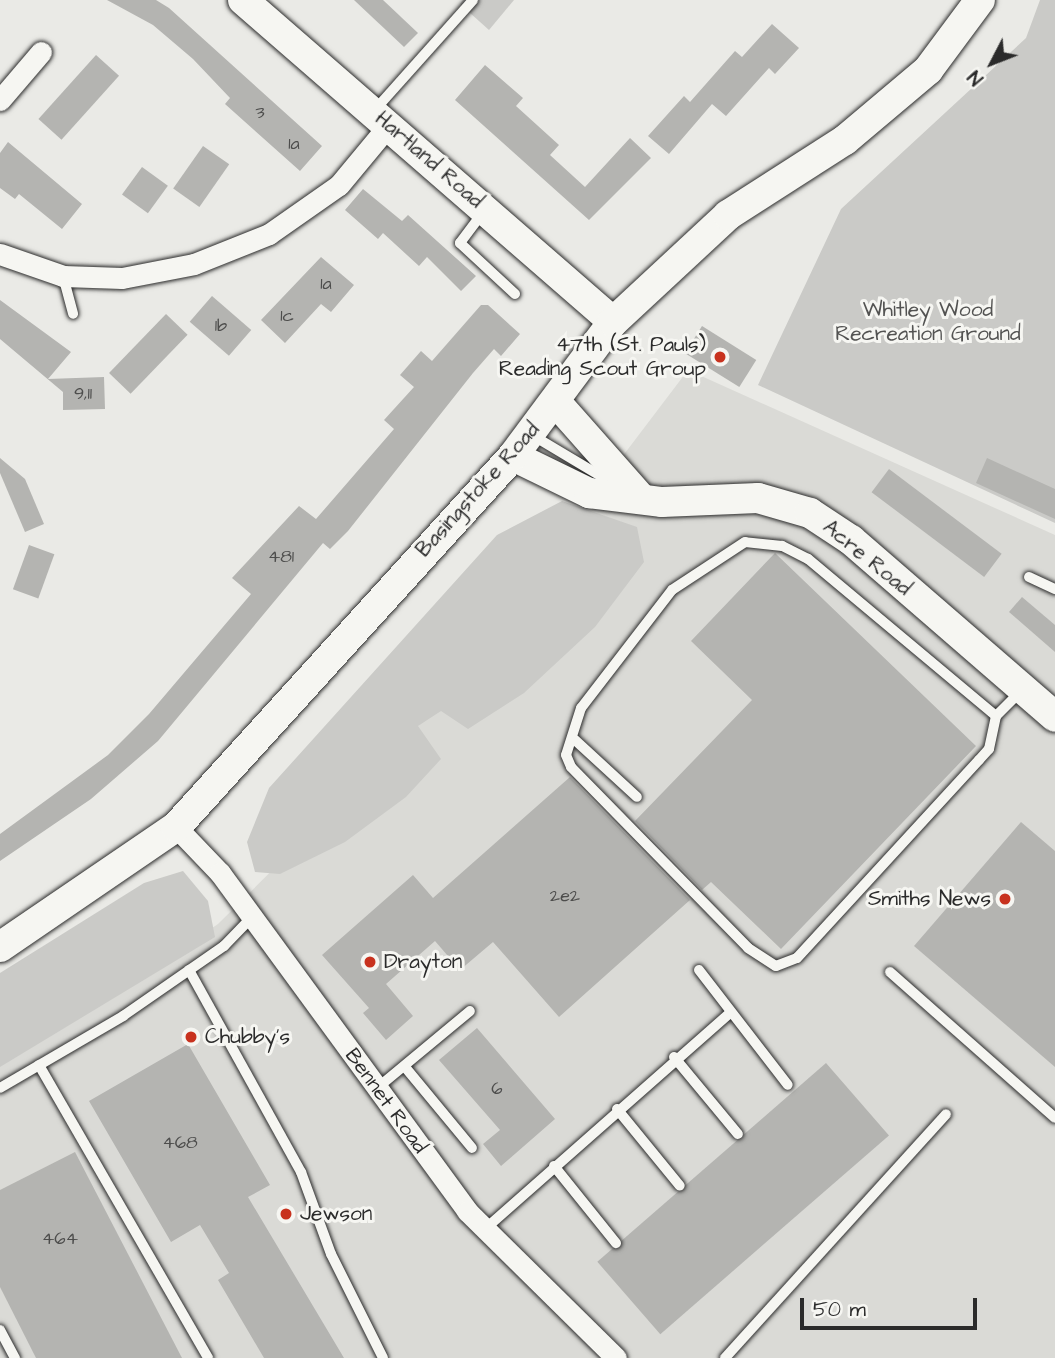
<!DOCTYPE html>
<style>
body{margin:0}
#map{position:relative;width:1055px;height:1358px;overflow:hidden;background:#eaeae6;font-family:"Architects Daughter",sans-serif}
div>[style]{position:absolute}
.built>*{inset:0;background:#dadad6}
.green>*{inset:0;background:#cacac7}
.building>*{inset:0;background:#b4b4b1;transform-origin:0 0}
.roads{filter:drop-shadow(0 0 2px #2b2b2b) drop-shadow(0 0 2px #2b2b2b)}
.lane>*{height:10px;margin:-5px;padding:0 5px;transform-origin:5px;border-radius:5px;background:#f6f6f2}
.street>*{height:21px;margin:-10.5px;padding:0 10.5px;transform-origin:10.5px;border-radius:10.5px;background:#f6f6f2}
.secondary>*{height:30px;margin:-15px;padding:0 15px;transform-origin:15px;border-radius:15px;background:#f6f6f2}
.dots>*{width:19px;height:19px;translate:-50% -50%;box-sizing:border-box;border:4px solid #f6f6f2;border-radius:50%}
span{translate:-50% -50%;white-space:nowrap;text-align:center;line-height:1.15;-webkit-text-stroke:6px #f6f6f2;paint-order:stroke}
.number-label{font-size:18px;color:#4d4d4c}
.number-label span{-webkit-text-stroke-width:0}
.street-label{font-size:21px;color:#2b2b2b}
.park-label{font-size:21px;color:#535352}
.poi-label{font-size:21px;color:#2b2b2b}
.right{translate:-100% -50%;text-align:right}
.left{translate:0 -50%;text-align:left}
.north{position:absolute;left:957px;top:28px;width:70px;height:70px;-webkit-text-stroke:5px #f6f6f2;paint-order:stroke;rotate:228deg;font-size:19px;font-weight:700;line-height:28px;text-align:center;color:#2b2b2b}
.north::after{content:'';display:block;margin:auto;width:24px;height:32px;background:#2b2b2b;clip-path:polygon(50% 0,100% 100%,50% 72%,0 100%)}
.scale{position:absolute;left:800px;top:1298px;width:177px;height:32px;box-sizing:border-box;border:4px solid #2b2b2b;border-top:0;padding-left:9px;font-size:21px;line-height:24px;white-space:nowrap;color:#2b2b2b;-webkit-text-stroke:5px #f6f6f2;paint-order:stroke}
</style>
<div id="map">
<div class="built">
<i style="clip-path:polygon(688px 370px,1055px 535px,1055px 1358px,0 1358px,0 1059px,70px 1024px,218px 924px,418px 726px)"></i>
</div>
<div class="green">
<i style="clip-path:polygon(463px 0,514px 0,489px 30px,460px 4px)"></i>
<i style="clip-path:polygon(1040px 0,1055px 0,1055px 523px,758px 385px,841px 209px,1026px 38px)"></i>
<i style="clip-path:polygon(562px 501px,637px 527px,644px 562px,595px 627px,524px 693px,468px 729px,441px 711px,418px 726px,441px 759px,406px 797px,345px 842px,280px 874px,255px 872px,247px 842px,269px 788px,497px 535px)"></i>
<i style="clip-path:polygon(183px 871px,208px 901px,215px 937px,0 1067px,0 973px,144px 883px)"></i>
</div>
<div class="building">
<i style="clip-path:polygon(107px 0,156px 0,169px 8px,322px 146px,300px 171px,225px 104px,230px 98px,193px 59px,153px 25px)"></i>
<i style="clip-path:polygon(354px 0,383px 0,418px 33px,404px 47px)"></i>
<i style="clip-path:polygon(772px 24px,799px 48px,775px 74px,769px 68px,726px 116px,712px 104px,669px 154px,648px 136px,684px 96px,690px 102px,735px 51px,742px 57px)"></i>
<i style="left:96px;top:55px;width:31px;height:86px;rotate:42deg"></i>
<i style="clip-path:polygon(485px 65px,523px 98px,516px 106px,559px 145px,550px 155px,585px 187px,630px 138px,651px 158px,589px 220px,455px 100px)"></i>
<i style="clip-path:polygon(8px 142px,82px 204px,62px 229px,19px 194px,15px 199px,0 188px,0 153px)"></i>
<i style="left:203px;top:146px;width:32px;height:52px;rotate:35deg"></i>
<i style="left:142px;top:167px;width:32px;height:34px;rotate:36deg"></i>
<i style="clip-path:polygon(363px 189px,402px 221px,408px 215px,476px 276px,461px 291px,427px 257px,419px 266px,383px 233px,378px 239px,345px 210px)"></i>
<i style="clip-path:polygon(321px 257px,354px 285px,331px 312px,321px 304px,285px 343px,261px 320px)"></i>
<i style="left:212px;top:296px;width:52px;height:34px;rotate:41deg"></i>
<i style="clip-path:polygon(0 300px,71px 352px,48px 379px,104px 377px,105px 409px,63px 410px,63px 392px,0 339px)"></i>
<i style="clip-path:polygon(481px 305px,488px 305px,520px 334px,501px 356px,494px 349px,473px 373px,348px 531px,330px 549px,323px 543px,158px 741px,91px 799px,0 861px,0 834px,108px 755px,149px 714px,251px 594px,232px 578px,299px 506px,316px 519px,394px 429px,384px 420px,414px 387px,400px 375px,421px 351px,432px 361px)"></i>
<i style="left:166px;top:314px;width:30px;height:82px;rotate:44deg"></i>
<i style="left:702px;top:326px;width:64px;height:32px;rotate:32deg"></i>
<i style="clip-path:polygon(0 458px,25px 479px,44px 524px,25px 532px,0 473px)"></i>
<i style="clip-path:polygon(987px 458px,1055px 489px,1055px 519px,976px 483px)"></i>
<i style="left:889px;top:469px;width:141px;height:29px;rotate:37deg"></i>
<i style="left:29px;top:545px;width:27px;height:47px;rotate:20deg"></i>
<i style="clip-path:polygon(775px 553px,976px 746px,781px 949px,711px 882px,702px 890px,635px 821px,752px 700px,691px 641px)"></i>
<i style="clip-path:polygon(1022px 597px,1055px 625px,1055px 652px,1009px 612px)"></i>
<i style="clip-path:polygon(570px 777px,690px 900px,559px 1017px,493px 942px,460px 970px,435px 941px,386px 984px,413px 1016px,386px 1040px,363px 1013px,369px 1008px,322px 955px,413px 875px,433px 898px)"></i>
<i style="clip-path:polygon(1021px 822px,1055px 851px,1055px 1067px,914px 946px)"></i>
<i style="clip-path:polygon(477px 1028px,555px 1119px,501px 1166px,483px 1144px,500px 1130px,439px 1060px)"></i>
<i style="clip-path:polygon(188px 1044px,270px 1185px,248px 1197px,344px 1358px,264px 1358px,218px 1280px,229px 1273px,200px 1225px,171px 1242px,89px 1101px)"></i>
<i style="left:826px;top:1063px;width:96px;height:303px;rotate:49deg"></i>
<i style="clip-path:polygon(75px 1152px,182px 1358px,36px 1358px,0 1287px,0 1190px)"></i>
</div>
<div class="roads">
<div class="lane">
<i style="left:373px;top:112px;width:150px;rotate:-48.2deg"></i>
<i style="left:484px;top:211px;width:40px;rotate:127deg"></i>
<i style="left:460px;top:243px;width:75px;rotate:42.8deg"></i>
<i style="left:63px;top:276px;width:39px;rotate:75deg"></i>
<i style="left:532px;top:435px;width:96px;rotate:30.9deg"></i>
<i style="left:1029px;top:577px;width:29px;rotate:25deg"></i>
<i style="left:996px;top:716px;width:245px;rotate:-140.1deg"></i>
<i style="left:808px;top:559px;width:29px;rotate:-153deg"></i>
<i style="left:782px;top:546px;width:37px;rotate:-174deg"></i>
<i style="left:745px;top:542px;width:87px;rotate:146.7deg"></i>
<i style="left:672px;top:590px;width:149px;rotate:127.6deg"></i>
<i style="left:581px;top:708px;width:49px;rotate:107.7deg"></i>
<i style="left:566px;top:755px;width:13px;rotate:67deg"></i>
<i style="left:571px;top:767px;width:253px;rotate:45.6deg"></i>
<i style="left:748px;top:948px;width:33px;rotate:33deg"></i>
<i style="left:776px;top:966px;width:22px;rotate:-21deg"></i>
<i style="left:797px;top:958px;width:269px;rotate:-47.4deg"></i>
<i style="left:979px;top:760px;width:15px;rotate:-48deg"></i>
<i style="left:989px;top:749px;width:34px;rotate:-78deg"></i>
<i style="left:996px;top:716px;width:35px;rotate:-45deg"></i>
<i style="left:575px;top:740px;width:84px;rotate:42.6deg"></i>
<i style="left:189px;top:970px;width:231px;rotate:61deg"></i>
<i style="left:301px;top:1172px;width:87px;rotate:69.9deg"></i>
<i style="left:331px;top:1254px;width:116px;rotate:63.4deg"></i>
<i style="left:699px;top:970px;width:145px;rotate:52.3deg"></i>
<i style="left:890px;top:972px;width:220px;rotate:41.5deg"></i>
<i style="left:674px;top:1057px;width:100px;rotate:50.3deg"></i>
<i style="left:39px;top:1065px;width:338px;rotate:60deg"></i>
<i style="left:405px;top:1067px;width:105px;rotate:50.4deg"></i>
<i style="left:0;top:1088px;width:143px;rotate:-30.3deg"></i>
<i style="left:123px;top:1016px;width:123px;rotate:-34.7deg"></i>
<i style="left:224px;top:946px;width:40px;rotate:-46deg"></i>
<i style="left:376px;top:1089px;width:122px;rotate:-39.7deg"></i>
<i style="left:617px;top:1109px;width:99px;rotate:50.7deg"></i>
<i style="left:554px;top:1166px;width:99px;rotate:51.2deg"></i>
<i style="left:485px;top:1229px;width:325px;rotate:-41.4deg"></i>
<i style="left:0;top:1330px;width:32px;rotate:62deg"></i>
<i style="left:725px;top:1358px;width:329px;rotate:-47.8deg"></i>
</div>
<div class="street">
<i style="left:0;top:100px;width:63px;rotate:-49.5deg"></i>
<i style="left:0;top:254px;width:67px;rotate:19.2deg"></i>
<i style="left:63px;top:276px;width:59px;rotate:1.9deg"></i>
<i style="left:122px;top:278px;width:73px;rotate:-11deg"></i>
<i style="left:194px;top:264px;width:81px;rotate:-21.8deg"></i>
<i style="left:269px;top:234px;width:85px;rotate:-35deg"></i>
<i style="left:339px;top:185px;width:77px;rotate:-50.3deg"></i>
<i style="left:176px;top:827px;width:64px;rotate:46.3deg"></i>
<i style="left:220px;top:873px;width:419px;rotate:53.8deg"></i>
<i style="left:467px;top:1211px;width:209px;rotate:44.6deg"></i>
</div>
<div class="secondary">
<i style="left:243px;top:0;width:490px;rotate:41deg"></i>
<i style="left:555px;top:401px;width:127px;rotate:48.5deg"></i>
<i style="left:513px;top:456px;width:85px;rotate:26deg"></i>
<i style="left:589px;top:493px;width:74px;rotate:7deg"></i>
<i style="left:662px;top:502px;width:96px;rotate:-2.4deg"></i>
<i style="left:758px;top:498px;width:54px;rotate:16.1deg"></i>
<i style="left:810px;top:513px;width:49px;rotate:33.4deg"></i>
<i style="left:851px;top:540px;width:270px;rotate:40.9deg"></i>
<i style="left:0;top:947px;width:213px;rotate:-34.3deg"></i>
<i style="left:176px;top:827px;width:501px;rotate:-47.75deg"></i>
<i style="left:513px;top:456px;width:167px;rotate:-53.3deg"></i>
<i style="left:613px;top:322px;width:157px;rotate:-42.9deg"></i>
<i style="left:728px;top:215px;width:139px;rotate:-32.7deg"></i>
<i style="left:845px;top:140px;width:109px;rotate:-40.1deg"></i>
<i style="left:928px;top:70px;width:87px;rotate:-53.4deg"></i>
</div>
</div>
<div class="dots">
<i style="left:720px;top:357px;background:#c8321e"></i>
<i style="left:1005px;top:899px;background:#c8321e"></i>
<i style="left:370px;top:962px;background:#c8321e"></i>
<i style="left:191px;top:1037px;background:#c8321e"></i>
<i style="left:286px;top:1214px;background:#c8321e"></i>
</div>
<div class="number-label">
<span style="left:260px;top:113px">3</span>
<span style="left:294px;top:144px">1a</span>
<span style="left:326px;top:284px">1a</span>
<span style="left:287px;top:316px">1c</span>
<span style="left:221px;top:326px">1b</span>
<span style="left:83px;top:394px">9,11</span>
<span style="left:281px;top:557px">481</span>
<span style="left:565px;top:896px">2e2</span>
<span style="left:497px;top:1089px">6</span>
<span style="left:180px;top:1143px">468</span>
<span style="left:60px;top:1239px">464</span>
</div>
<div class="street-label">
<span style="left:429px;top:160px;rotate:41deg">Hartland Road</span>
<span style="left:478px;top:490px;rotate:-48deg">Basingstoke Road</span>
<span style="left:867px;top:558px;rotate:39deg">Acre Road</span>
<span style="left:386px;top:1101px;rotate:54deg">Bennet Road</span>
</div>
<div class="park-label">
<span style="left:928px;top:322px">Whitley Wood<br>Recreation Ground</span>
</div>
<div class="poi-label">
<span class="right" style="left:706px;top:357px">47th (St. Pauls)<br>Reading Scout Group</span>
<span class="right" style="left:991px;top:899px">Smiths News</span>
<span class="left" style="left:384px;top:962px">Drayton</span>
<span class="left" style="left:205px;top:1037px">Chubby's</span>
<span class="left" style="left:300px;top:1214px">Jewson</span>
</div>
<div class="north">N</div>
<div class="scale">50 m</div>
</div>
